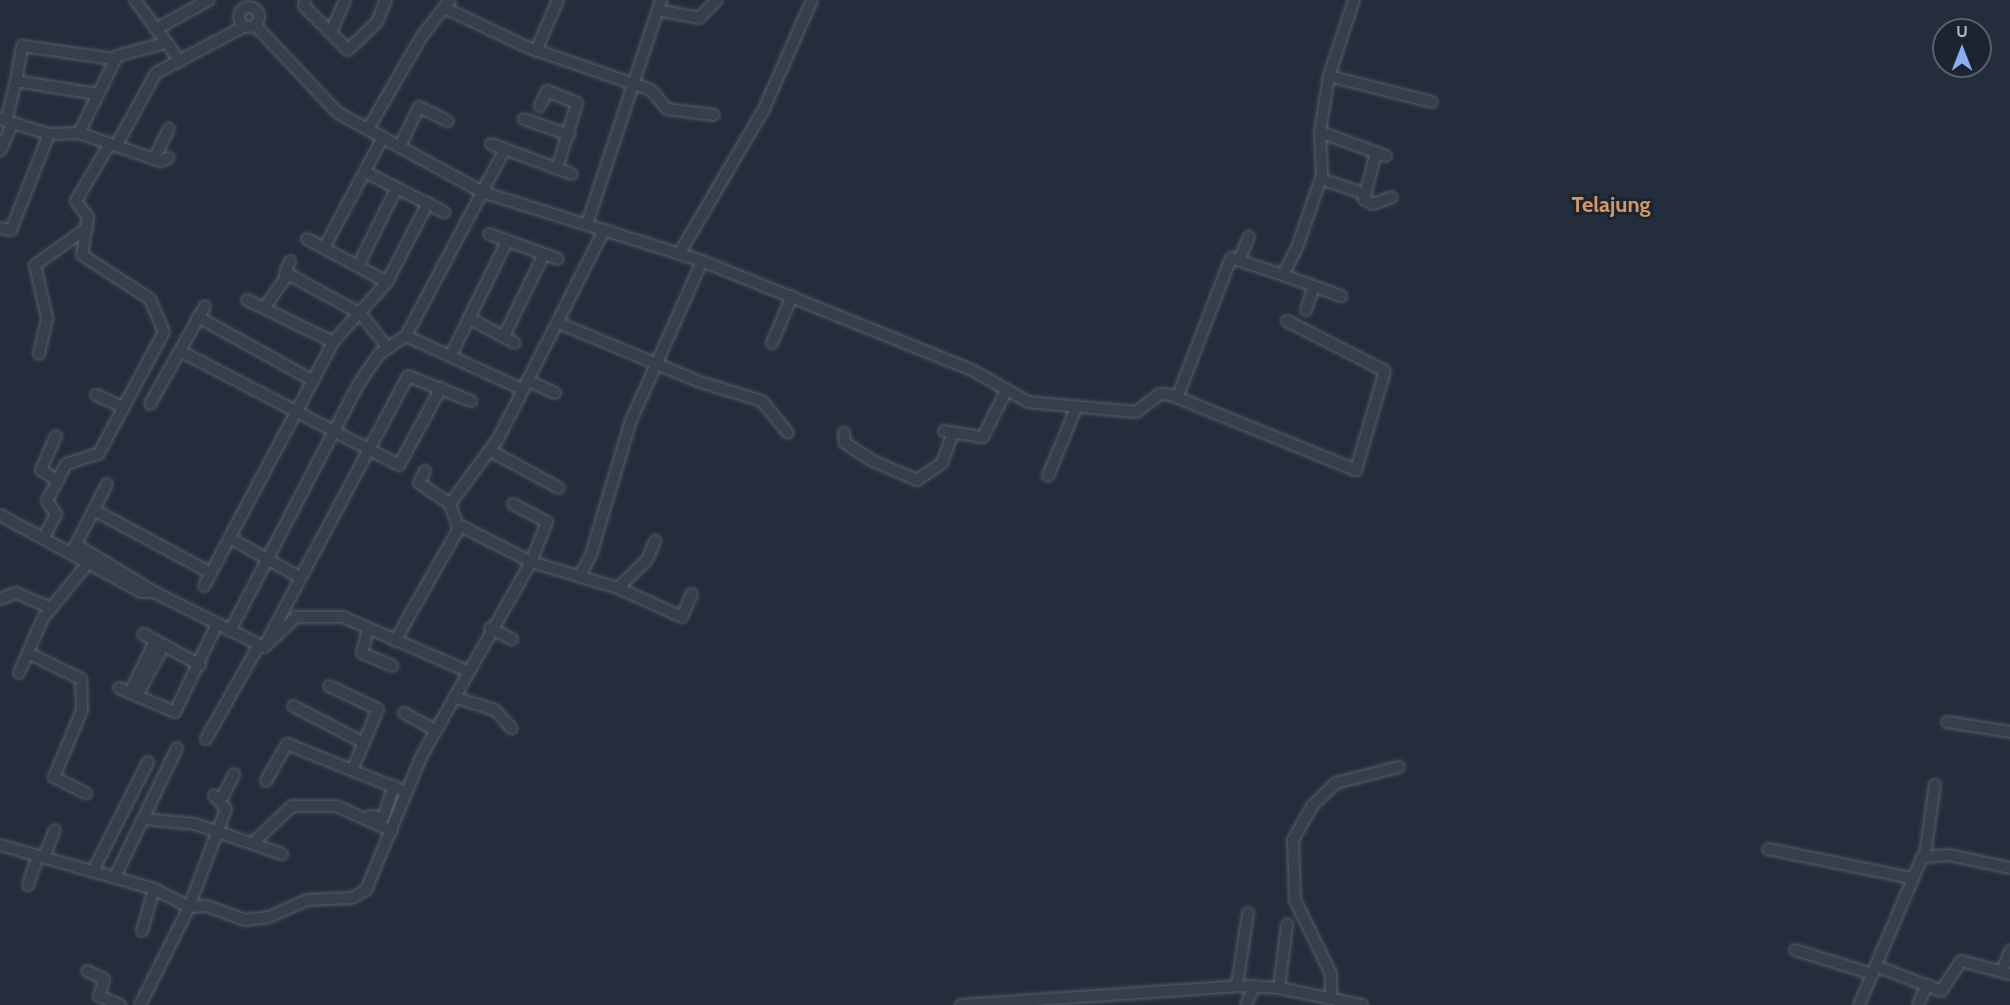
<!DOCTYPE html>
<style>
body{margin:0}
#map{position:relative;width:2010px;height:1005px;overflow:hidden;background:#242d3b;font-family:Cabin,sans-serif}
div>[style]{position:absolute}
.roads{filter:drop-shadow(0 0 2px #565d6a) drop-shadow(0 0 2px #565d6a)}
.minor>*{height:10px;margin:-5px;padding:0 5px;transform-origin:5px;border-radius:5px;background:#383f4c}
.minor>.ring{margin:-5px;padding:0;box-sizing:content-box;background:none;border:10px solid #383f4c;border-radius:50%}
span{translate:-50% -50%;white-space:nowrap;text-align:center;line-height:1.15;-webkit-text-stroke:6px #1d2431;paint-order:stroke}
.quarter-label{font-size:22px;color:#d19964;font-weight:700}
.north{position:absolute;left:1932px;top:18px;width:60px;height:60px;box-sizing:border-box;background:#1d2431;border:2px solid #59606d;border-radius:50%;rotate:0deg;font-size:16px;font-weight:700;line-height:24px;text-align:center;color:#b3bac7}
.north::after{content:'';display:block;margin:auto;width:21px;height:27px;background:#8baff4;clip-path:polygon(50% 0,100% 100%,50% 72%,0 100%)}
</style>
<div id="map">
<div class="roads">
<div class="minor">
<i style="left:135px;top:0;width:76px;rotate:53.6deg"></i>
<i style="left:305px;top:0;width:6px;rotate:99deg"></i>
<i style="left:304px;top:6px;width:62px;rotate:45deg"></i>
<i style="left:348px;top:50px;width:40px;rotate:-44deg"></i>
<i style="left:377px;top:22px;width:24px;rotate:-68deg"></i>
<i class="ring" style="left:239px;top:7px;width:10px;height:10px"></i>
<i style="left:447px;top:9px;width:89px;rotate:25.4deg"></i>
<i style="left:527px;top:47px;width:131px;rotate:19.1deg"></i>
<i style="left:651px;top:90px;width:25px;rotate:50deg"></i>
<i style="left:667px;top:109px;width:47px;rotate:7.3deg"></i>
<i style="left:658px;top:10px;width:42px;rotate:11deg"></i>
<i style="left:699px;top:18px;width:25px;rotate:-45deg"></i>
<i style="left:255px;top:25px;width:121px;rotate:46.7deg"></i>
<i style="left:338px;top:113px;width:164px;rotate:28.7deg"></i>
<i style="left:482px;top:192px;width:231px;rotate:17.4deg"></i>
<i style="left:702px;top:261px;width:291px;rotate:22deg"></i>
<i style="left:972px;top:370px;width:64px;rotate:29.7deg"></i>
<i style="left:1028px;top:402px;width:108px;rotate:5.3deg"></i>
<i style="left:1136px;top:412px;width:30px;rotate:-37deg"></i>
<i style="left:1160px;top:394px;width:11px;rotate:5deg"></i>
<i style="left:1171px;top:395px;width:200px;rotate:22.1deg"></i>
<i style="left:1356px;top:470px;width:103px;rotate:-73.7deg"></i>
<i style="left:1385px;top:371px;width:110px;rotate:-153deg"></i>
<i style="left:156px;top:29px;width:60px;rotate:-28.7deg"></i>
<i style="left:331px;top:32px;width:35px;rotate:-66deg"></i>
<i style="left:536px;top:51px;width:56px;rotate:-66.7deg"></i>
<i style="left:1329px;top:76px;width:106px;rotate:14.2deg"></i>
<i style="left:16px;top:81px;width:36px;rotate:-80deg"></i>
<i style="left:22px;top:46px;width:93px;rotate:8deg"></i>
<i style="left:540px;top:106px;width:17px;rotate:-65deg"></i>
<i style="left:547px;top:91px;width:32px;rotate:22deg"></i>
<i style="left:577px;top:103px;width:69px;rotate:106.9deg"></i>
<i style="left:0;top:119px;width:51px;rotate:17deg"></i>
<i style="left:49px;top:134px;width:30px;rotate:-2deg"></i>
<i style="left:79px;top:133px;width:86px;rotate:19.1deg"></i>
<i style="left:160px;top:161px;width:9px;rotate:-21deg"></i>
<i style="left:524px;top:119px;width:48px;rotate:19.6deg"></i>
<i style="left:6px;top:121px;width:41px;rotate:-76deg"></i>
<i style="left:16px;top:81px;width:82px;rotate:9.1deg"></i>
<i style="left:368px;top:129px;width:108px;rotate:-59.9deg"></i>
<i style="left:422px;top:36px;width:46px;rotate:-52.1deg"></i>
<i style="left:1320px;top:132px;width:70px;rotate:20deg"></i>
<i style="left:79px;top:133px;width:86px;rotate:-63.7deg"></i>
<i style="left:117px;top:56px;width:50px;rotate:-15.2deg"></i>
<i style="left:491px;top:144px;width:86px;rotate:20.3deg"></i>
<i style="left:116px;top:146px;width:83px;rotate:-61.3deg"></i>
<i style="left:156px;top:73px;width:101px;rotate:-27.8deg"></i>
<i style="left:400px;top:146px;width:43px;rotate:-64deg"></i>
<i style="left:419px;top:107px;width:32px;rotate:26deg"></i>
<i style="left:0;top:151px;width:30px;rotate:-66deg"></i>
<i style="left:1376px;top:153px;width:48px;rotate:104.6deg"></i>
<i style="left:1364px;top:199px;width:10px;rotate:29deg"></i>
<i style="left:1373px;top:204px;width:20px;rotate:-20deg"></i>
<i style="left:154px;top:159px;width:34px;rotate:-64deg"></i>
<i style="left:365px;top:172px;width:89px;rotate:26.9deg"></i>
<i style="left:1321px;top:179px;width:44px;rotate:18.4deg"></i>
<i style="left:588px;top:221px;width:233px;rotate:-71.7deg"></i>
<i style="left:0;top:228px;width:11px;rotate:10deg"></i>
<i style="left:11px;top:230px;width:103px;rotate:-68.4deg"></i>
<i style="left:489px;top:234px;width:73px;rotate:19.9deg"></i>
<i style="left:324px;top:248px;width:126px;rotate:-62deg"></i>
<i style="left:679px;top:254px;width:168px;rotate:-59.6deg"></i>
<i style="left:764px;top:109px;width:119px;rotate:-66.2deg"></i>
<i style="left:1240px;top:258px;width:23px;rotate:-67deg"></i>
<i style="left:358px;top:266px;width:86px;rotate:-63.7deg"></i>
<i style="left:285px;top:273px;width:13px;rotate:-67deg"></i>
<i style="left:1283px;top:275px;width:62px;rotate:19.9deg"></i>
<i style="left:387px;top:282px;width:89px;rotate:-62.6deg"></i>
<i style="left:247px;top:300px;width:96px;rotate:26deg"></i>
<i style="left:265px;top:307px;width:40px;rotate:-55.1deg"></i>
<i style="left:288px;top:274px;width:83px;rotate:28.7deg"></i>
<i style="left:361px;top:314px;width:42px;rotate:51.8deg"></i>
<i style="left:1306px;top:310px;width:25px;rotate:-72deg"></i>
<i style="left:198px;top:317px;width:132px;rotate:28.9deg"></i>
<i style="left:469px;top:318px;width:52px;rotate:28.5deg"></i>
<i style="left:561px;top:324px;width:147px;rotate:22.7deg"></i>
<i style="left:697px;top:381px;width:68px;rotate:17.1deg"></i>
<i style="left:762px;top:401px;width:41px;rotate:50.9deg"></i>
<i style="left:505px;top:334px;width:89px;rotate:-64deg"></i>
<i style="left:406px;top:336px;width:128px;rotate:24.6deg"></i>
<i style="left:772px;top:343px;width:51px;rotate:-66.9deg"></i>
<i style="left:180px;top:351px;width:247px;rotate:27.5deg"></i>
<i style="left:399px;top:465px;width:88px;rotate:-61.4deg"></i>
<i style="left:39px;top:354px;width:37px;rotate:-77deg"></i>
<i style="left:47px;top:318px;width:54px;rotate:-102.8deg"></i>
<i style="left:35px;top:265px;width:64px;rotate:-35.4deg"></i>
<i style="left:451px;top:355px;width:127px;rotate:-63.8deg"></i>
<i style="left:527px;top:380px;width:31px;rotate:25deg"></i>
<i style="left:96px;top:395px;width:30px;rotate:24deg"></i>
<i style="left:1177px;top:398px;width:150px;rotate:-68.9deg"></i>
<i style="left:1231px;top:258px;width:55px;rotate:18.1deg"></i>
<i style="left:1283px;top:275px;width:30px;rotate:-63deg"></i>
<i style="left:1297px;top:248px;width:77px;rotate:-71.1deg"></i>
<i style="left:1322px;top:175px;width:43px;rotate:-92.7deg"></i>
<i style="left:1320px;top:132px;width:57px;rotate:-80.9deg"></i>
<i style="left:1329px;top:76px;width:80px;rotate:-71.8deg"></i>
<i style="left:150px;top:404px;width:112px;rotate:-60.7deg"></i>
<i style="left:944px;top:431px;width:39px;rotate:9deg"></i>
<i style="left:983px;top:437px;width:49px;rotate:-63.4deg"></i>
<i style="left:844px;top:433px;width:10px;rotate:84deg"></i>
<i style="left:845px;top:443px;width:33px;rotate:33deg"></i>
<i style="left:873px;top:461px;width:48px;rotate:23.4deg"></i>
<i style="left:917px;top:480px;width:30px;rotate:-34deg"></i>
<i style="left:942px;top:463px;width:32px;rotate:-70deg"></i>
<i style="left:56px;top:436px;width:37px;rotate:114deg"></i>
<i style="left:41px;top:470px;width:20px;rotate:33deg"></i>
<i style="left:491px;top:451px;width:77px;rotate:28.6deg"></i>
<i style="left:425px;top:471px;width:13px;rotate:117deg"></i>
<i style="left:419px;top:483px;width:37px;rotate:34deg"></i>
<i style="left:1048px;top:476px;width:74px;rotate:-67.6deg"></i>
<i style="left:513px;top:504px;width:38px;rotate:28deg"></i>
<i style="left:547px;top:522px;width:43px;rotate:111.8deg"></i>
<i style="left:531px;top:562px;width:91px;rotate:16.6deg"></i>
<i style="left:618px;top:588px;width:70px;rotate:24.4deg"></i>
<i style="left:682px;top:617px;width:25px;rotate:-67deg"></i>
<i style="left:94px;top:510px;width:133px;rotate:28.3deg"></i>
<i style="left:0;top:515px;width:161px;rotate:28.6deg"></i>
<i style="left:141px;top:592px;width:13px"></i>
<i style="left:45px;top:535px;width:24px;rotate:-62deg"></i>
<i style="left:56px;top:514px;width:16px;rotate:-125deg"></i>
<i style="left:47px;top:501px;width:42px;rotate:-62.8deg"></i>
<i style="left:66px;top:464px;width:35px;rotate:-18deg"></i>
<i style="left:99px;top:453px;width:137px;rotate:-61.8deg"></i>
<i style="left:164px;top:332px;width:36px;rotate:-113deg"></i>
<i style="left:150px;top:299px;width:81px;rotate:-147.1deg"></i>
<i style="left:82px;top:255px;width:38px;rotate:-81deg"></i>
<i style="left:88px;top:217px;width:20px;rotate:-127deg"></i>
<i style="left:76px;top:201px;width:65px;rotate:-59.5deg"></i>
<i style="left:230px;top:538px;width:79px;rotate:29.5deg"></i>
<i style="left:77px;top:545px;width:90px;rotate:31.4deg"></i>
<i style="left:154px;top:592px;width:123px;rotate:26.6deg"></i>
<i style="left:73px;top:550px;width:74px;rotate:-62.7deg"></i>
<i style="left:580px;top:575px;width:23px;rotate:-61deg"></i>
<i style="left:591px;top:555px;width:138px;rotate:-73.5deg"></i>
<i style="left:630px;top:423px;width:177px;rotate:-66deg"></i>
<i style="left:204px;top:586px;width:276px;rotate:-62.1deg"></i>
<i style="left:333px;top:342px;width:81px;rotate:-48deg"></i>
<i style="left:387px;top:282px;width:91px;rotate:-151.7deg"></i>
<i style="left:618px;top:588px;width:40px;rotate:-44deg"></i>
<i style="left:647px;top:560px;width:21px;rotate:-67deg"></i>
<i style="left:0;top:599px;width:17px;rotate:-21deg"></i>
<i style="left:16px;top:593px;width:39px;rotate:23deg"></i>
<i style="left:490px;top:628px;width:25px;rotate:27deg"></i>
<i style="left:368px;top:629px;width:25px;rotate:104deg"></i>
<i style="left:362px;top:653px;width:33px;rotate:23deg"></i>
<i style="left:230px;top:631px;width:277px;rotate:-62.5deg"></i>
<i style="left:358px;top:385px;width:37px;rotate:-56deg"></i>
<i style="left:379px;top:354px;width:32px;rotate:-34deg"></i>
<i style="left:406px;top:336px;width:212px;rotate:-62.1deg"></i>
<i style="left:143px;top:634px;width:65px;rotate:28.5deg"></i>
<i style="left:395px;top:641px;width:132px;rotate:-60.5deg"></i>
<i style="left:264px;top:647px;width:307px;rotate:-62deg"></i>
<i style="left:408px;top:376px;width:68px;rotate:21.6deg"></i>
<i style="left:264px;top:647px;width:44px;rotate:-43.2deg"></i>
<i style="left:296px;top:617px;width:47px"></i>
<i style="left:343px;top:617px;width:135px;rotate:23.5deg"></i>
<i style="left:28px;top:653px;width:59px;rotate:26.1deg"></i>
<i style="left:81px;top:679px;width:31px;rotate:88deg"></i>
<i style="left:82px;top:710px;width:73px;rotate:112.7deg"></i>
<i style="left:54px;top:777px;width:36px;rotate:27deg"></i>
<i style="left:19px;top:673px;width:60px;rotate:-66.4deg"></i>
<i style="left:43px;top:618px;width:71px;rotate:-50.7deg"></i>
<i style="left:329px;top:686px;width:54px;rotate:25.1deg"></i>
<i style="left:378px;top:709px;width:64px;rotate:113deg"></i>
<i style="left:119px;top:688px;width:61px;rotate:23.2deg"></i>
<i style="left:175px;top:712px;width:98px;rotate:-64.5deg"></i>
<i style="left:130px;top:693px;width:58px;rotate:-64.3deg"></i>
<i style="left:137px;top:696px;width:58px;rotate:-62.1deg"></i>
<i style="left:454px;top:697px;width:43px;rotate:17.6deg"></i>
<i style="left:495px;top:710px;width:25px;rotate:48deg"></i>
<i style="left:293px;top:706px;width:80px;rotate:27.5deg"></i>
<i style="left:404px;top:713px;width:35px;rotate:29deg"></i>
<i style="left:1947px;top:722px;width:64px;rotate:9deg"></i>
<i style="left:206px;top:739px;width:108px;rotate:-60.6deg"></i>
<i style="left:266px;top:781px;width:43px;rotate:-60.4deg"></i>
<i style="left:287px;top:744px;width:128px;rotate:22deg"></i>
<i style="left:222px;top:798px;width:27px;rotate:-63deg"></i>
<i style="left:370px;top:816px;width:13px;rotate:9deg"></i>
<i style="left:383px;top:818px;width:34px;rotate:-71deg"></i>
<i style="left:144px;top:819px;width:51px;rotate:5.6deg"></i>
<i style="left:195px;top:824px;width:92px;rotate:19deg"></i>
<i style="left:253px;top:843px;width:54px;rotate:-43.5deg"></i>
<i style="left:292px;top:806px;width:44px"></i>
<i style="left:336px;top:806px;width:61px;rotate:24.1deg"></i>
<i style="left:0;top:845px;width:160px;rotate:15.9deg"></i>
<i style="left:154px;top:889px;width:39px;rotate:27deg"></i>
<i style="left:189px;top:907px;width:18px;rotate:-3deg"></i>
<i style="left:207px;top:906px;width:40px;rotate:20.2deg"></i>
<i style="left:245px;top:920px;width:24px;rotate:-7deg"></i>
<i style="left:269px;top:917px;width:42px;rotate:-24.1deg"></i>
<i style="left:307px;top:900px;width:45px;rotate:-2.5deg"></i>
<i style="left:352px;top:898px;width:16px;rotate:-30deg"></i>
<i style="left:366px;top:890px;width:144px;rotate:-67.5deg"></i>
<i style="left:421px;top:757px;width:224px;rotate:-60.6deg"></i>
<i style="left:531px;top:562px;width:83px;rotate:-152.8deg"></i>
<i style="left:457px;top:524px;width:21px;rotate:-109deg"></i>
<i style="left:450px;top:504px;width:81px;rotate:-53.6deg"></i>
<i style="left:498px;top:439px;width:230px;rotate:-63.1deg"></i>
<i style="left:1768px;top:849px;width:147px;rotate:11.4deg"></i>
<i style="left:1925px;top:854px;width:70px;rotate:-81.8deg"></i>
<i style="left:44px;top:857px;width:29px;rotate:-68deg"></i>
<i style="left:93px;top:871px;width:122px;rotate:-63.2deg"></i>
<i style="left:115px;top:877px;width:143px;rotate:-64.3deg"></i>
<i style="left:28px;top:885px;width:31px;rotate:-71deg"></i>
<i style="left:142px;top:931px;width:44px;rotate:-74.1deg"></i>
<i style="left:1795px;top:950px;width:81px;rotate:17.3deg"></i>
<i style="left:1876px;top:966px;width:70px;rotate:21deg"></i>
<i style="left:1941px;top:991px;width:36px;rotate:-56deg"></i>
<i style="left:1961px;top:961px;width:51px;rotate:14.9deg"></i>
<i style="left:87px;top:971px;width:19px;rotate:25deg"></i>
<i style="left:104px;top:979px;width:18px;rotate:106deg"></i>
<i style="left:99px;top:996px;width:23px;rotate:23deg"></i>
<i style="left:2002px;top:971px;width:22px;rotate:-68deg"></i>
<i style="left:1237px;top:986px;width:74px;rotate:-81.4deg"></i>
<i style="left:1279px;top:988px;width:64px;rotate:-82.8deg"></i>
<i style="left:1331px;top:999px;width:25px;rotate:-90deg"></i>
<i style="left:1331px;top:974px;width:82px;rotate:-115.9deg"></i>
<i style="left:1295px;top:900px;width:60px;rotate:-91.9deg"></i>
<i style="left:1293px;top:840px;width:40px;rotate:-60.3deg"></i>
<i style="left:1313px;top:805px;width:32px;rotate:-44deg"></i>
<i style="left:1336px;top:783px;width:65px;rotate:-14.3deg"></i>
<i style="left:140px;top:1005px;width:110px;rotate:-63.4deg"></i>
<i style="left:189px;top:907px;width:105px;rotate:-69.3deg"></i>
<i style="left:226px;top:809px;width:18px;rotate:-131deg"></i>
<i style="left:961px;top:1005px;width:277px;rotate:-3.9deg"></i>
<i style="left:1237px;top:986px;width:42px;rotate:2.7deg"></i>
<i style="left:1279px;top:988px;width:85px;rotate:11.6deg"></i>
<i style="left:1246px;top:1005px;width:21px;rotate:-67deg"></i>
<i style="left:1859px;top:1005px;width:161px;rotate:-66.9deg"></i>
<i style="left:1922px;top:857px;width:27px;rotate:-4deg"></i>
<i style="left:1949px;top:855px;width:62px;rotate:12deg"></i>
<i style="left:1918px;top:1005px;width:22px;rotate:-66deg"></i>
</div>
</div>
<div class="quarter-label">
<span style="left:1611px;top:205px">Telajung</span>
</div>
<div class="north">U</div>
</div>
